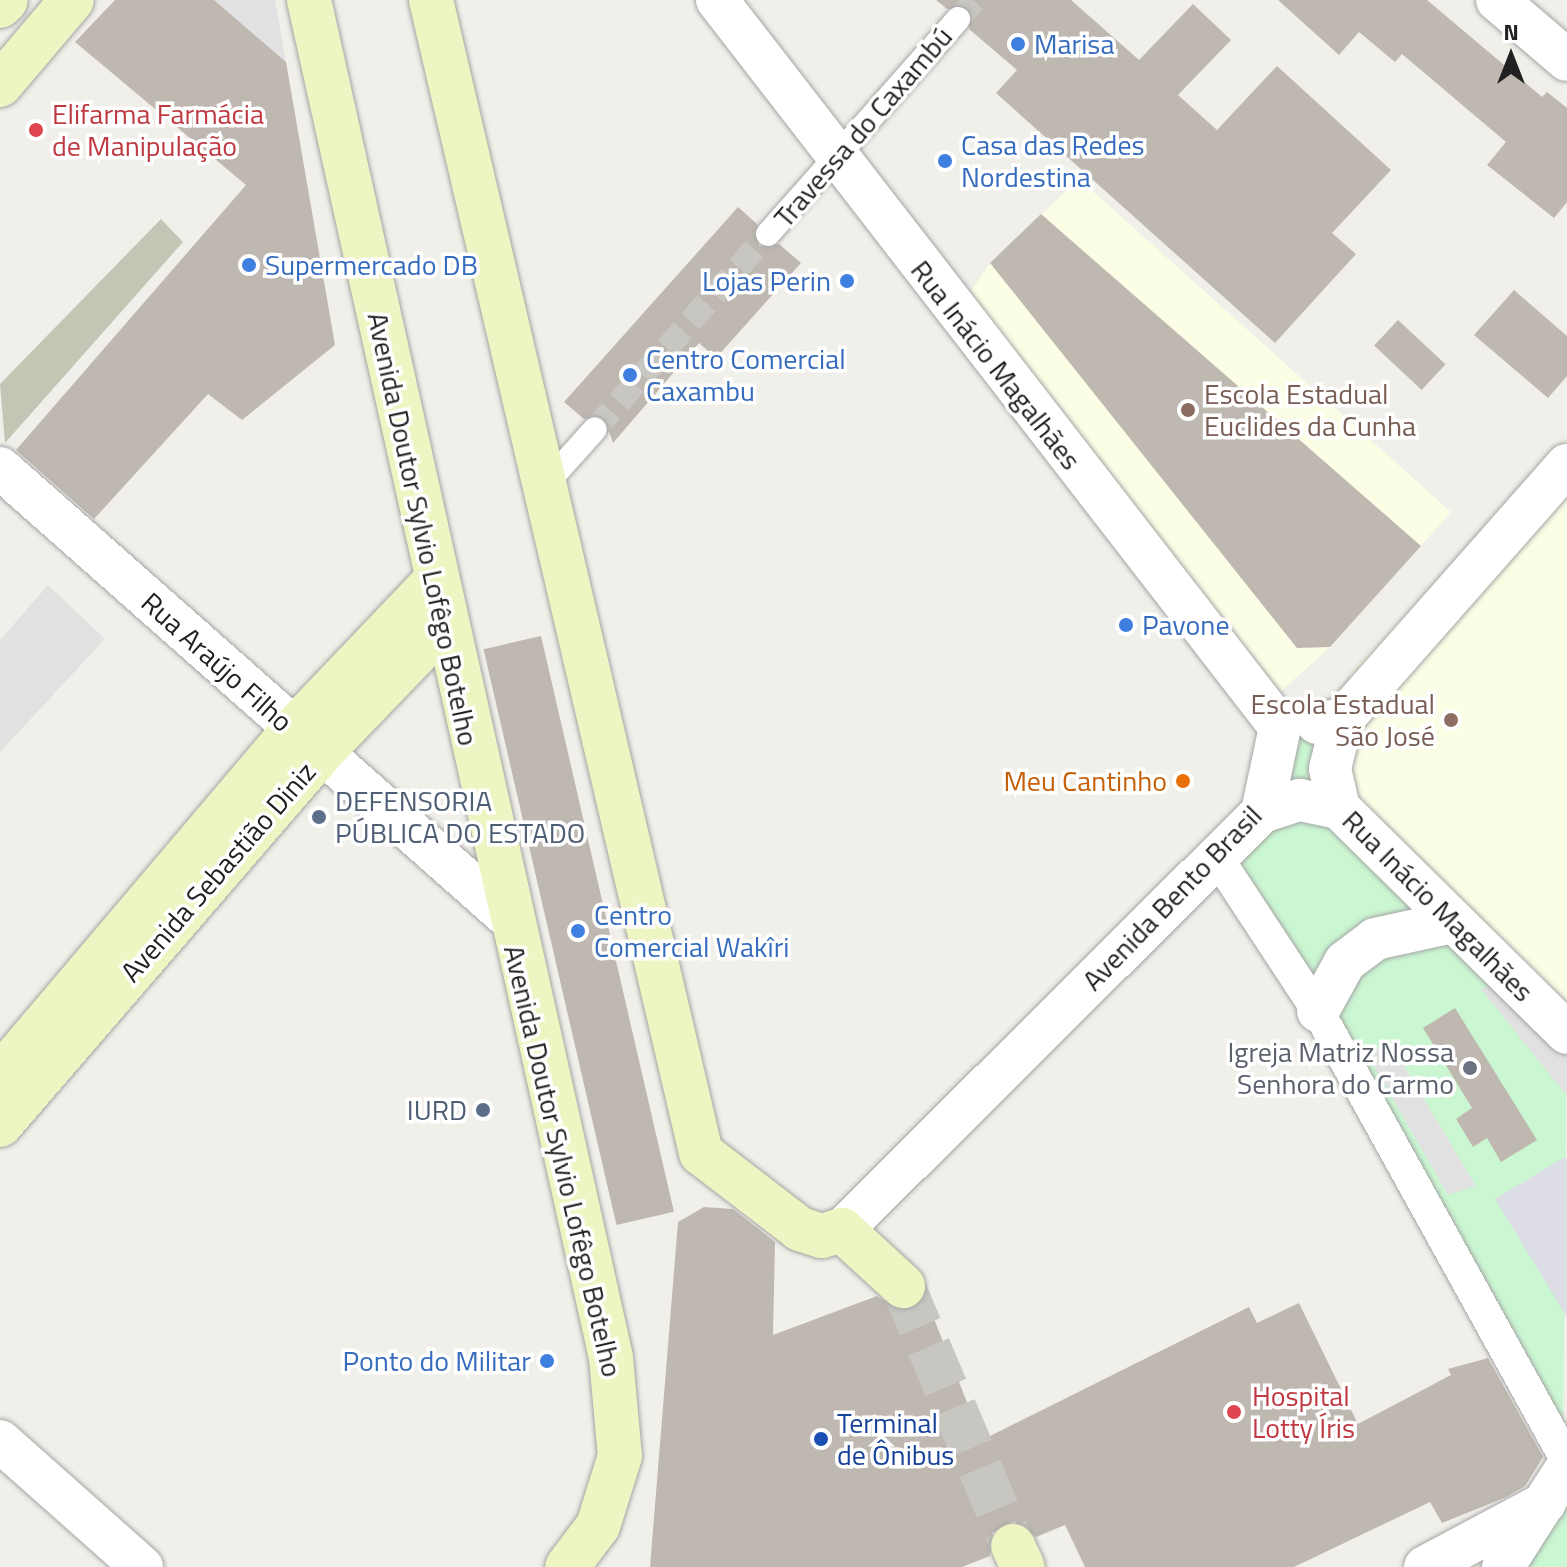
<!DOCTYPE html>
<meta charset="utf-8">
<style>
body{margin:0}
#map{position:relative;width:1567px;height:1567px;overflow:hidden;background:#f1efe9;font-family:"Titillium Web",sans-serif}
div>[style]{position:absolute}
.education>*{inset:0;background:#fbfde5}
.construction>*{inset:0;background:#c4c5b4}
.park>*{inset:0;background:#caf6d1}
.parking>*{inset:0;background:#e1e1e1}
.plaza>*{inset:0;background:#dddde6}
.building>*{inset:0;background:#beb8b1;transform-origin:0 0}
.pedestrian-tunnel>*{height:24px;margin-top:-12px;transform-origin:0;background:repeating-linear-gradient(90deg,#c7c6c1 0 24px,transparent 0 36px)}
.secondary-tunnel>*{height:44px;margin-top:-22px;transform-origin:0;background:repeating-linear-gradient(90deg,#c7c6c1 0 44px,transparent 0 66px)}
.roads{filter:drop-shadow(0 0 2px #a5a5a5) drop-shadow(0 0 2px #a5a5a5)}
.pedestrian>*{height:24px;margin:-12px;padding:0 12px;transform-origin:12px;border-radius:12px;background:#fff}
.minor>*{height:32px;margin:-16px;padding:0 16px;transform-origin:16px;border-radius:16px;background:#fff}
.tertiary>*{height:42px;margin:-21px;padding:0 21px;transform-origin:21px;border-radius:21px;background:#fff}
.secondary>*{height:44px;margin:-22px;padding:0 22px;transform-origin:22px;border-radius:22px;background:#eff5c2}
.dots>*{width:22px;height:22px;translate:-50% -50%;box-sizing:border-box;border:4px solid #fff;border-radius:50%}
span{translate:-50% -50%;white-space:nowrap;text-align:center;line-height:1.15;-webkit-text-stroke:7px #fff;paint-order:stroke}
.shop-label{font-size:28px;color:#366cbe}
.left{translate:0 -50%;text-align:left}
.right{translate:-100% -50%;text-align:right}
.health-label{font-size:28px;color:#be3a42}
.street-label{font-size:28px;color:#212121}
.education-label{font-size:28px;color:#785e54}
.food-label{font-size:28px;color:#c56008}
.service-label{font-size:28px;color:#4e5e75}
.worship-label{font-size:28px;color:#5b616d}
.transit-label{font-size:28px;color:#164399}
.north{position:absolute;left:1471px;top:16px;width:80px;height:80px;-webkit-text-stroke:6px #fff;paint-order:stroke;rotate:0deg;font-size:22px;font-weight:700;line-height:32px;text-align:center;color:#212121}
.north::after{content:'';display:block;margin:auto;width:28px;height:36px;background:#212121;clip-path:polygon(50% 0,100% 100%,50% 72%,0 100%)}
</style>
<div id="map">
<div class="education">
<i style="clip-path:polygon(1079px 179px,1451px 512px,1330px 647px,1270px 701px,959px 308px,990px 263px)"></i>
<i style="clip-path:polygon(1567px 440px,1567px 1015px,1382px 839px,1327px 761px,1351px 673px)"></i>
</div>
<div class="construction">
<i style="clip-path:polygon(161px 219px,183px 242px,5px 443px,0 384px)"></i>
</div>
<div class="park">
<i style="clip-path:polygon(1270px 701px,1327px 761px,1336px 790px,1567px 1015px,1563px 1424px,1202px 843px,1248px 795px)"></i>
<i style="clip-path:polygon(1567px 1493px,1567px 1567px,1509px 1567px)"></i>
</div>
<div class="parking">
<i style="clip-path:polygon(214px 0,275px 0,286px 62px)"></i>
<i style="clip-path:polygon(48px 585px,105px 639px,0 752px,0 640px)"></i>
<i style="clip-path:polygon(1515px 977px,1567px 1039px,1567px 1096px,1481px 989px)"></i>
<i style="clip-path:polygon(1393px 1047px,1476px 1186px,1448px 1195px,1364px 1049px)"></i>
</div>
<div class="plaza">
<i style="clip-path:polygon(1565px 1157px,1567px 1160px,1567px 1317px,1495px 1199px)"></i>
</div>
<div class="building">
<i style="clip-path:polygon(115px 0,214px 0,286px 62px,335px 345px,242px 420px,208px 394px,94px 519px,16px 450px,246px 185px,75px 42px)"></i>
<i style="clip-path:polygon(936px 0,1071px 0,1139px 60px,1193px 4px,1231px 40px,1178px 95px,1217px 130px,1277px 66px,1391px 170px,1332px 233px,1356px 254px,1275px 343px,996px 93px,1017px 70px,969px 29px,967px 7px,947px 9px)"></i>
<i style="clip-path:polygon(1278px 0,1427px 0,1542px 97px,1547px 92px,1567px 108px,1567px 202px,1554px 218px,1487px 165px,1506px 142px,1402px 54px,1395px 62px,1359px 32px,1339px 55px)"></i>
<i style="clip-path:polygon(738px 207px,757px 224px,759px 246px,779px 244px,801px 263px,716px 358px,699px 343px,613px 443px,604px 417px,584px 419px,564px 402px)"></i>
<i style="clip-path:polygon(1041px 214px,1421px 546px,1330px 647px,1297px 648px,990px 263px)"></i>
<i style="clip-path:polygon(1514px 290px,1567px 336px,1567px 376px,1548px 398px,1474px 335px)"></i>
<i style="left:1398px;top:320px;width:65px;height:35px;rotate:43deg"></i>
<i style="left:541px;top:636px;width:591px;height:59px;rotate:77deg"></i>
<i style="clip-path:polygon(1455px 1008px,1537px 1140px,1501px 1162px,1487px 1138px,1473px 1147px,1456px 1119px,1472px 1108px,1423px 1028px)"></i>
<i style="clip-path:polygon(704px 1207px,733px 1209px,775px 1242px,773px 1335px,877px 1296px,898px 1310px,925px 1296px,982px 1440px,1249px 1307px,1257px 1323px,1299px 1303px,1358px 1424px,1451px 1375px,1448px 1369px,1488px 1358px,1543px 1457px,1525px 1486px,1504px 1498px,1442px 1523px,1430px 1502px,1294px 1567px,1085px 1567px,1065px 1525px,1036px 1537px,1014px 1521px,992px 1533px,990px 1556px,962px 1567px,650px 1567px,678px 1222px)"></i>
</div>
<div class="pedestrian-tunnel">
<i style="left:958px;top:19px;width:25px;rotate:-48deg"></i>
<i style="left:595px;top:429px;width:261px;rotate:-48.4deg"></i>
</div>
<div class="secondary-tunnel">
<i style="left:903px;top:1286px;width:282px;rotate:67.1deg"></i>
</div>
<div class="roads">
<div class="pedestrian">
<i style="left:768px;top:234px;width:287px;rotate:-48.5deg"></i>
<i style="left:544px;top:486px;width:76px;rotate:-48.2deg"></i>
</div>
<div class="minor">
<i style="left:1218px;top:859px;width:182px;rotate:56.7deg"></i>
<i style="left:1318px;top:1011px;width:514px;rotate:61.04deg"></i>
</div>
<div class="tertiary">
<i style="left:717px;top:0;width:920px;rotate:52.25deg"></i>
<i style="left:1497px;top:0;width:92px;rotate:40.6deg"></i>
<i style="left:0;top:468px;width:678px;rotate:41.47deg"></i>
<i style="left:1342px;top:720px;width:50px;rotate:103.8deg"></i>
<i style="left:1330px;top:769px;width:40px;rotate:77deg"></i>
<i style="left:1339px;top:808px;width:320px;rotate:44.6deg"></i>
<i style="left:1317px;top:723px;width:25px;rotate:-7deg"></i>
<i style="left:1342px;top:720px;width:340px;rotate:-48.6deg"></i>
<i style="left:1262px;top:812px;width:40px;rotate:-18deg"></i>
<i style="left:1300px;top:800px;width:40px;rotate:12deg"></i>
<i style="left:1318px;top:1011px;width:56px;rotate:-61.1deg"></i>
<i style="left:1345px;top:962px;width:38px;rotate:-37deg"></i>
<i style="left:1375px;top:939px;width:75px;rotate:-12.4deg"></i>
<i style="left:842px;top:1230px;width:593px;rotate:-44.86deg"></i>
<i style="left:1262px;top:812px;width:87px;rotate:-78deg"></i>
<i style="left:0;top:1441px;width:190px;rotate:41.6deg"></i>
<i style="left:1425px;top:1567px;width:136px;rotate:-28.1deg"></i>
<i style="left:1503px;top:1567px;width:119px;rotate:-57.4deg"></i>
</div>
<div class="secondary">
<i style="left:309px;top:0;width:1391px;rotate:77.46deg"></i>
<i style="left:611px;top:1358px;width:98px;rotate:84.8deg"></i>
<i style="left:620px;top:1456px;width:73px;rotate:107.4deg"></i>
<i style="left:598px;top:1526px;width:51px;rotate:127.1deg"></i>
<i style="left:431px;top:0;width:1184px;rotate:76.82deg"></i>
<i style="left:701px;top:1153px;width:125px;rotate:37.5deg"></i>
<i style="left:800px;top:1229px;width:23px;rotate:18deg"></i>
<i style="left:822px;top:1236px;width:21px;rotate:-17deg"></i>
<i style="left:842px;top:1230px;width:83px;rotate:42.6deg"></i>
<i style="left:0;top:6px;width:8px;rotate:-45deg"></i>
<i style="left:0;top:85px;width:111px;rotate:-49.7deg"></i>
<i style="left:0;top:1076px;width:453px;rotate:-49.7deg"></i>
<i style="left:293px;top:730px;width:204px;rotate:-46.4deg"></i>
<i style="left:0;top:1125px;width:487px;rotate:-49.2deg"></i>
<i style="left:318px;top:756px;width:182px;rotate:-46.1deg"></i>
<i style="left:1013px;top:1546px;width:23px;rotate:65deg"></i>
</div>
</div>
<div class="dots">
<i style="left:1018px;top:44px;background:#3f7fe0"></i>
<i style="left:36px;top:130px;background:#e0444e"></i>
<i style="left:945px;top:161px;background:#3f7fe0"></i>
<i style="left:249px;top:265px;background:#3f7fe0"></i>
<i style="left:847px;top:281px;background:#3f7fe0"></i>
<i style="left:630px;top:375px;background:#3f7fe0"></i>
<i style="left:1188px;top:410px;background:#8d6e63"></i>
<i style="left:1126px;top:625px;background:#3f7fe0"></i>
<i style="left:1451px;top:720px;background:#8d6e63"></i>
<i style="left:1183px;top:781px;background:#e8710a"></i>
<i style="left:319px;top:817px;background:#5c6f8a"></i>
<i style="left:578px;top:931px;background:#3f7fe0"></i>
<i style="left:1470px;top:1068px;background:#6b7280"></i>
<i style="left:483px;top:1110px;background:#5c6f8a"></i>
<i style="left:547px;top:1361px;background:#3f7fe0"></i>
<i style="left:1234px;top:1412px;background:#e0444e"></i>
<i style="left:821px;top:1439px;background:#1a4fb4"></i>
</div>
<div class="shop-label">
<span class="left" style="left:1034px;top:44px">Marisa</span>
<span class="left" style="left:961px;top:161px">Casa das Redes<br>Nordestina</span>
<span class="left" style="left:265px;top:265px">Supermercado DB</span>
<span class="right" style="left:831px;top:281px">Lojas Perin</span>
<span class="left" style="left:646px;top:375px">Centro Comercial<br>Caxambu</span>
<span class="left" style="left:1142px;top:625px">Pavone</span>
<span class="left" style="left:594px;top:931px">Centro<br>Comercial Wakîri</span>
<span class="right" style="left:531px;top:1361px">Ponto do Militar</span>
</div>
<div class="health-label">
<span class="left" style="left:52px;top:130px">Elifarma Farmácia<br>de Manipulação</span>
<span class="left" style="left:1252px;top:1412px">Hospital<br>Lotty Íris</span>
</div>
<div class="street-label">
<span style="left:863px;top:127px;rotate:-49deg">Travessa do Caxambú</span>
<span style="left:996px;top:365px;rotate:52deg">Rua Inácio Magalhães</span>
<span style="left:423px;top:529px;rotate:78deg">Avenida Doutor Sylvio Lofêgo Botelho</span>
<span style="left:217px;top:662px;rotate:42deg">Rua Araújo Filho</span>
<span style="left:218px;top:872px;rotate:-49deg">Avenida Sebastião Diniz</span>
<span style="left:1172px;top:898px;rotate:-46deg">Avenida Bento Brasil</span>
<span style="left:1438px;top:906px;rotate:45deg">Rua Inácio Magalhães</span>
<span style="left:563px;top:1161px;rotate:77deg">Avenida Doutor Sylvio Lofêgo Botelho</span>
</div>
<div class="education-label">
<span class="left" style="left:1204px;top:410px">Escola Estadual<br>Euclides da Cunha</span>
<span class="right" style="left:1435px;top:720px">Escola Estadual<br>São José</span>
</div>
<div class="food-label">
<span class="right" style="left:1167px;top:781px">Meu Cantinho</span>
</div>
<div class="service-label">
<span class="left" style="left:335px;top:817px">DEFENSORIA<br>PÚBLICA DO ESTADO</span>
<span class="right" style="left:467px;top:1110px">IURD</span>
</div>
<div class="worship-label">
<span class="right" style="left:1454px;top:1068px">Igreja Matriz Nossa<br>Senhora do Carmo</span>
</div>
<div class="transit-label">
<span class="left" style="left:837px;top:1439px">Terminal<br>de Ônibus</span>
</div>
<div class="north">N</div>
</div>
